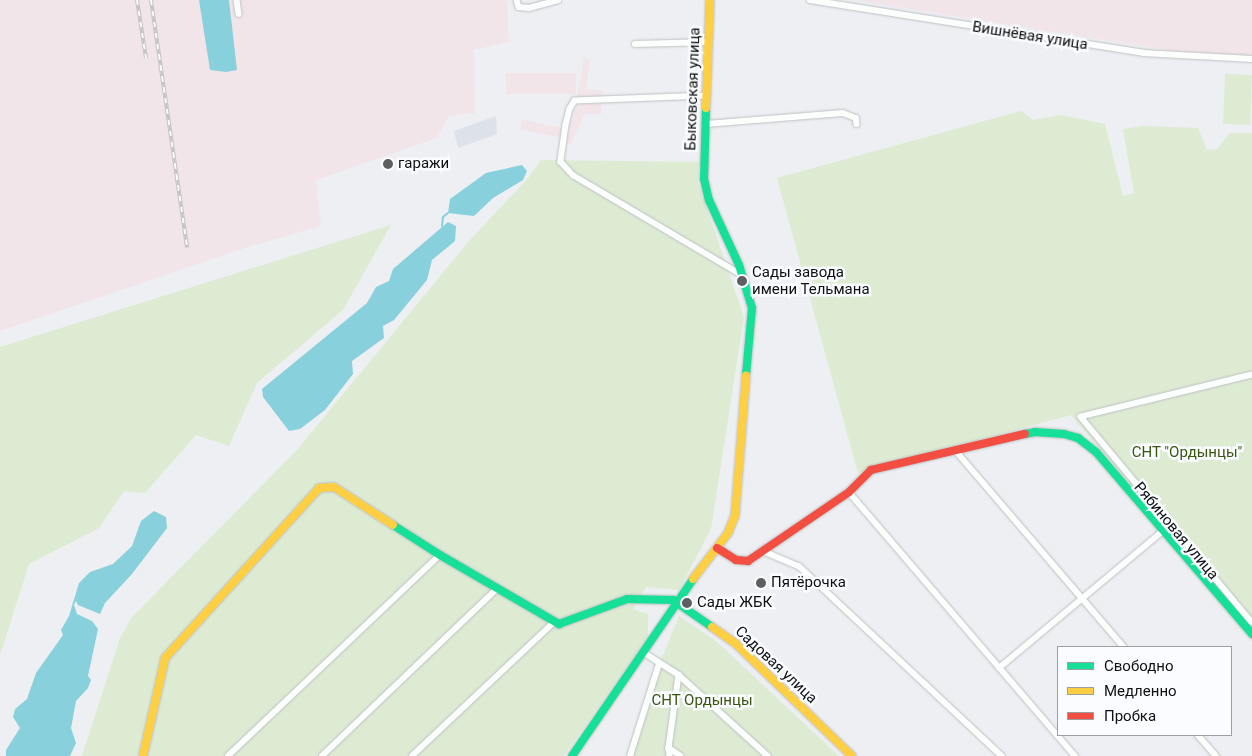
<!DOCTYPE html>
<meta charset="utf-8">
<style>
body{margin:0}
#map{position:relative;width:1252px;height:756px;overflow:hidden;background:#edeff2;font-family:Roboto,sans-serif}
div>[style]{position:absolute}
.built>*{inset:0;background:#dde1e9}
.industrial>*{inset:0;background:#f2e5e9;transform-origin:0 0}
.green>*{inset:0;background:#ddebd3;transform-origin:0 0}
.water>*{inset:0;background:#88d0dc}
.stream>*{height:2px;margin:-1px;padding:0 1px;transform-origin:1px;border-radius:1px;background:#88d0dc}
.roads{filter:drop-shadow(0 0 1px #bec0c2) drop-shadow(0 0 1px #bec0c2)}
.street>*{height:5.5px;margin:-2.75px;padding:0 2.75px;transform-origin:2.75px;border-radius:2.75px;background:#fcfdfd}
.fast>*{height:8px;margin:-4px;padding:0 4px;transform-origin:4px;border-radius:4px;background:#16e098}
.slow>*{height:8px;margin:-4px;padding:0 4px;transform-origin:4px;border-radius:4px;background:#ffcf43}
.jam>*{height:8px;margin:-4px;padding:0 4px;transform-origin:4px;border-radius:4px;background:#f24e42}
.rail>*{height:4px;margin-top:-2px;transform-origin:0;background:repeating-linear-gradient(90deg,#fafcff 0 5.5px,#c4c4c6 0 11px);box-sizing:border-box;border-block:1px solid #c4c4c6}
.dots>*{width:14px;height:14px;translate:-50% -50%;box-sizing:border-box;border:2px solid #fafcff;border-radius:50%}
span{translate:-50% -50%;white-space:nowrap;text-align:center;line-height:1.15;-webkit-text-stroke:5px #fafcff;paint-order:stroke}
.street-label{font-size:15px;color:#0f1011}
.poi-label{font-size:15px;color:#0f1011}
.left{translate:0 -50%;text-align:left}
.park-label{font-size:15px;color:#3a560d}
.legend{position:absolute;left:1057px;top:646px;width:175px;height:90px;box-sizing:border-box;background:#fafcff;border:1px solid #9c9ea0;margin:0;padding:6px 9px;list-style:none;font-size:15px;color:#0f1011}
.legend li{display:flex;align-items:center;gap:10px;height:25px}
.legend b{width:25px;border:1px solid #9c9ea0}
</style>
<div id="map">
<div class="built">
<i style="clip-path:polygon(496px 116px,497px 134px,458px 148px,454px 131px)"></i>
</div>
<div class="industrial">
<i style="clip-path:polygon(0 0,507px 0,509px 42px,474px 50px,475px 113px,449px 116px,437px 138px,316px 180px,321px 226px,251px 246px,0 331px)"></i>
<i style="clip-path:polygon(853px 0,1252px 0,1252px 56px,1179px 52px)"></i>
<i style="clip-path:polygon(584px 58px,591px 59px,585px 89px,603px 91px,601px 99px,577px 97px)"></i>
<i style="left:506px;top:73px;width:70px;height:21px"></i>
<i style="clip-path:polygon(582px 104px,602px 104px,601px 114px,584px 114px,571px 144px,566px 143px,576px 107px)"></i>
<i style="left:564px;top:128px;width:10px;height:43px;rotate:101deg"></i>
</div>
<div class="green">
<i style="left:1225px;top:74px;width:27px;height:50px;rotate:2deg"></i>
<i style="clip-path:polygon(1021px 111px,1033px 120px,1061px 115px,1105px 124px,1123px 196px,1134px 193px,1123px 129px,1143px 126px,1198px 128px,1207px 150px,1217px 149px,1230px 133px,1252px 133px,1252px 631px,1071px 415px,858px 473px,777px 178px)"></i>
<i style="clip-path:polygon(541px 160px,699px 162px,698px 182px,744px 317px,711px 529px,679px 590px,646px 587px,633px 609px,648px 614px,648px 637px,564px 756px,82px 756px,120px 638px,132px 617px,297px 450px,470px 240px,529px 177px)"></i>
<i style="clip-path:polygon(391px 225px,343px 310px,257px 383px,229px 446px,196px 435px,145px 493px,124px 491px,99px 528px,29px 564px,0 655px,0 347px)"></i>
<i style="clip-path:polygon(679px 616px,716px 641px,839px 756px,632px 756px,648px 692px)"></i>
</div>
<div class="water">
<i style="clip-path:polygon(199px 0,229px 0,237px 70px,226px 72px,210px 70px)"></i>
<i style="clip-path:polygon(522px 165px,527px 171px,523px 180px,493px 198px,474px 216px,448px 213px,450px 199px,486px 173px)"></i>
<i style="clip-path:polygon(448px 222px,456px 226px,455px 241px,432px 260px,427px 280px,394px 320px,383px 326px,384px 338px,352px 361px,353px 374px,325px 410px,300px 429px,289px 431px,263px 397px,262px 389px,367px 303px,376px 287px,389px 281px,393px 269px)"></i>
<i style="clip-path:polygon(154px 511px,166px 517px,167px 528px,132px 574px,105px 603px,100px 614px,78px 605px,76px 601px,74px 605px,77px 614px,92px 621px,98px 629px,88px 676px,91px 680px,88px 688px,76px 701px,71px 728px,76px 743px,70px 756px,6px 756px,6px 750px,20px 728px,13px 717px,15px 709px,27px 699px,36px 673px,63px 635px,61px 630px,69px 616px,79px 583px,90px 572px,113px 564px,132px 546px,141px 521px)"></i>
</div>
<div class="stream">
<i style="left:442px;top:226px;width:9px;rotate:-84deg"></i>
<i style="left:443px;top:217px;width:6px;rotate:-39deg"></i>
</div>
<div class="roads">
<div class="street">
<i style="left:237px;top:0;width:14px;rotate:82deg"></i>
<i style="left:517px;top:0;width:7px;rotate:74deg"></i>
<i style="left:519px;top:7px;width:10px;rotate:6deg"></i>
<i style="left:529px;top:8px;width:30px;rotate:-15deg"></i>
<i style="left:810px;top:0;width:337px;rotate:9deg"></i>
<i style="left:1143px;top:53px;width:109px;rotate:3.2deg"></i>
<i style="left:635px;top:44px;width:74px;rotate:-1.5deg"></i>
<i style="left:707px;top:96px;width:132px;rotate:177.8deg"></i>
<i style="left:575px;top:101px;width:9px;rotate:122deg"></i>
<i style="left:570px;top:109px;width:16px;rotate:104deg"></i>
<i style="left:566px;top:125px;width:37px;rotate:98deg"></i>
<i style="left:561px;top:162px;width:18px;rotate:47deg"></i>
<i style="left:573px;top:175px;width:196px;rotate:30.6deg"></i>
<i style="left:706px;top:124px;width:137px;rotate:-4.6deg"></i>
<i style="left:843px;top:113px;width:14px;rotate:21deg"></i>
<i style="left:856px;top:118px;width:6px;rotate:81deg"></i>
<i style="left:1252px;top:375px;width:176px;rotate:166.2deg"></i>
<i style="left:1081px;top:417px;width:267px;rotate:50.2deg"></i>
<i style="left:956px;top:451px;width:258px;rotate:49.4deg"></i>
<i style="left:849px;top:492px;width:348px;rotate:49.4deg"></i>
<i style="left:763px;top:551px;width:39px;rotate:23deg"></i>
<i style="left:799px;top:566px;width:278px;rotate:43.1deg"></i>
<i style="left:643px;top:652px;width:43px;rotate:32.6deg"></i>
<i style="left:679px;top:675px;width:74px;rotate:97.8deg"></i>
<i style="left:669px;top:748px;width:8px;rotate:83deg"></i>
<i style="left:999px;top:668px;width:215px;rotate:-39.9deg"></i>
<i style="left:679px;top:675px;width:120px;rotate:42.3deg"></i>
<i style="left:1198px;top:735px;width:28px;rotate:49deg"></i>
<i style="left:669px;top:748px;width:14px;rotate:34deg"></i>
<i style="left:228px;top:756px;width:292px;rotate:-43.5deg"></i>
<i style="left:322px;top:756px;width:242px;rotate:-43.7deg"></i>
<i style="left:412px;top:756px;width:195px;rotate:-43.3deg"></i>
<i style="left:630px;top:756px;width:96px;rotate:-72.5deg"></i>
</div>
<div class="fast">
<i style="left:706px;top:108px;width:71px;rotate:91.6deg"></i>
<i style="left:704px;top:179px;width:22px;rotate:77deg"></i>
<i style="left:709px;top:200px;width:72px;rotate:65.2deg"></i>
<i style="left:739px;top:265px;width:45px;rotate:73.2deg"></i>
<i style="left:752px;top:308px;width:67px;rotate:95.1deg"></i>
<i style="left:1025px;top:434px;width:10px;rotate:-11deg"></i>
<i style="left:1035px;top:432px;width:29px;rotate:4deg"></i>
<i style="left:1064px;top:434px;width:15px;rotate:16deg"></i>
<i style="left:1078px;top:438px;width:23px;rotate:38deg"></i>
<i style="left:1096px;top:452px;width:240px;rotate:49.4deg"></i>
<i style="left:393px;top:525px;width:56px;rotate:32.6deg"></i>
<i style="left:440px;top:555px;width:138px;rotate:30.1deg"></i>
<i style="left:559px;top:624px;width:72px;rotate:-20.2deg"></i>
<i style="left:627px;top:599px;width:46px;rotate:1.2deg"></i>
<i style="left:673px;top:600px;width:47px;rotate:34.7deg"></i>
<i style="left:572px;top:756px;width:214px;rotate:-55.6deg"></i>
</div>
<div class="slow">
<i style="left:706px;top:108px;width:108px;rotate:-87.9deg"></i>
<i style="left:693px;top:579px;width:58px;rotate:-52.7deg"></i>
<i style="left:728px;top:533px;width:18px;rotate:-68deg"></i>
<i style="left:735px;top:516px;width:141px;rotate:-85.5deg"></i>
<i style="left:712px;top:627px;width:29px;rotate:35deg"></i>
<i style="left:736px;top:644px;width:161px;rotate:44deg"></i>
<i style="left:143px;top:756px;width:100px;rotate:-77.3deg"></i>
<i style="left:165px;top:658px;width:229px;rotate:-47.8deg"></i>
<i style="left:319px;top:488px;width:15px;rotate:-4deg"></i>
<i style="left:334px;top:487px;width:70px;rotate:32.8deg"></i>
</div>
<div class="jam">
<i style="left:717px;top:548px;width:22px;rotate:32deg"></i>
<i style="left:736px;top:560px;width:12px;rotate:5deg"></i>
<i style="left:748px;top:561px;width:122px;rotate:-34.3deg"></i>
<i style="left:849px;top:492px;width:31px;rotate:-45deg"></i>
<i style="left:871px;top:470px;width:158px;rotate:-13.2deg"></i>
</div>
</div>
<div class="rail">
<i style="left:137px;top:0;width:59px;rotate:81.2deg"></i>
<i style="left:151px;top:0;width:250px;rotate:81.7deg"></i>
</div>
<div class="dots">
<i style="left:388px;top:164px;background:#5d5e60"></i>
<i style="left:742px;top:281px;background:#5d5e60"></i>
<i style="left:761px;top:583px;background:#5d5e60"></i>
<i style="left:687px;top:603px;background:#5d5e60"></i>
</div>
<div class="street-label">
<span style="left:1030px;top:36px;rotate:9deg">Вишнёвая улица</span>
<span style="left:693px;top:89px;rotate:-88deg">Быковская улица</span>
<span style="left:1176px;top:531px;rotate:50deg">Рябиновая улица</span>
<span style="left:776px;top:665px;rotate:43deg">Садовая улица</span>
</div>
<div class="poi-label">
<span class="left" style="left:398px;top:164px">гаражи</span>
<span class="left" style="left:752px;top:281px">Сады завода<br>имени Тельмана</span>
<span class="left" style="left:771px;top:583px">Пятёрочка</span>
<span class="left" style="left:697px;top:603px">Сады ЖБК</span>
</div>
<div class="park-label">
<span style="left:1187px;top:453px">СНТ "Ордынцы"</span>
<span style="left:702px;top:701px">СНТ Ордынцы</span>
</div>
<ul class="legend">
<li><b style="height:6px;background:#16e098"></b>Свободно</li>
<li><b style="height:6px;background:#ffcf43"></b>Медленно</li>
<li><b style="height:6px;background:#f24e42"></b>Пробка</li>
</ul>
</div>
